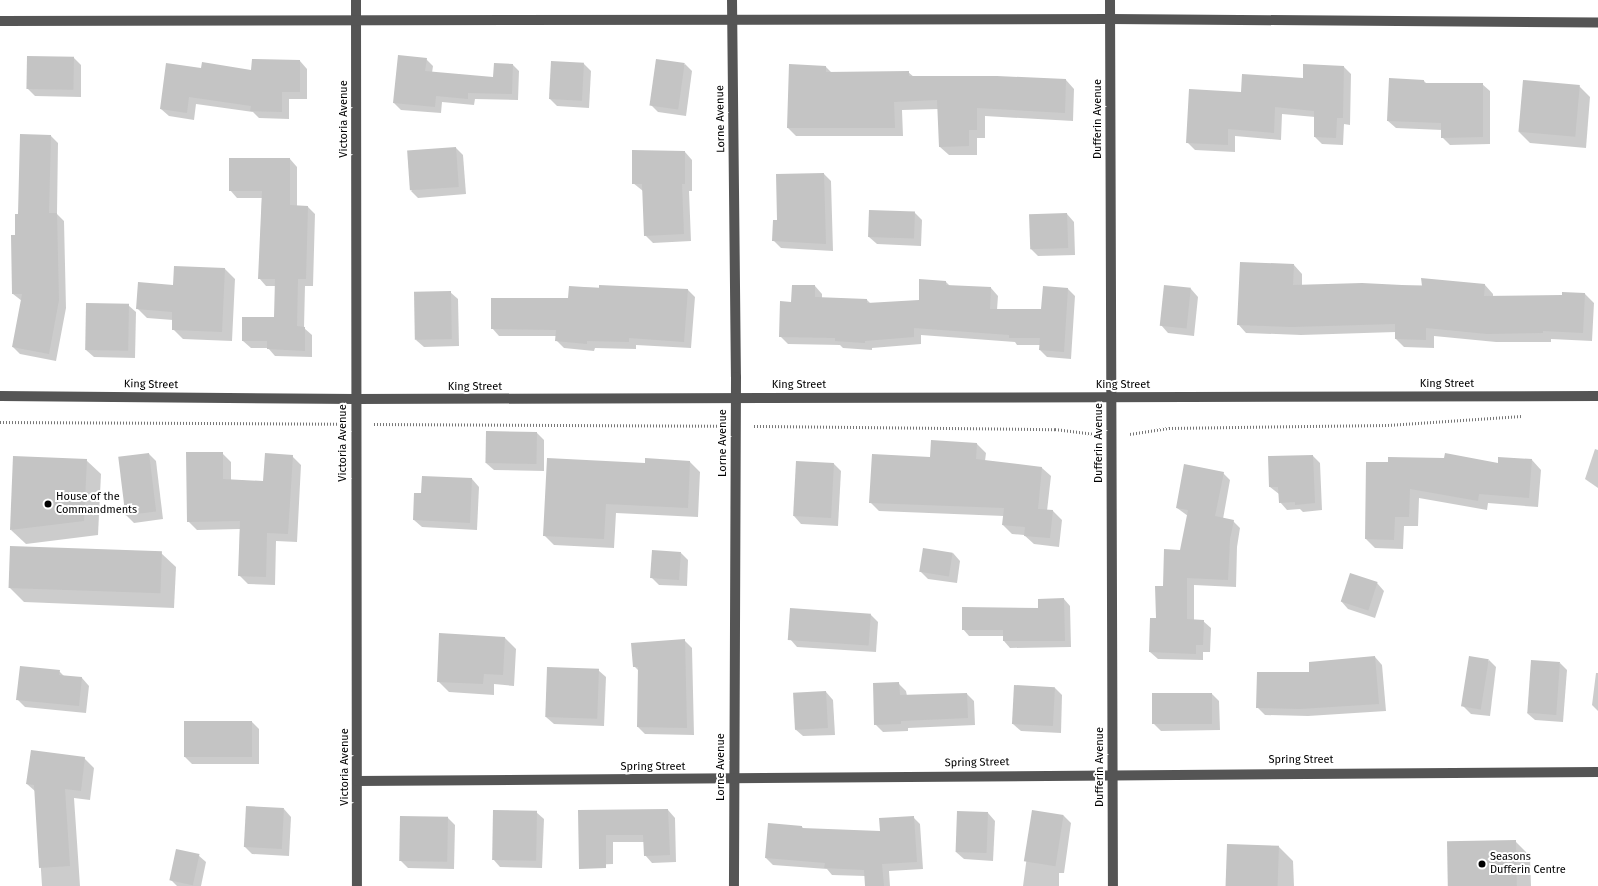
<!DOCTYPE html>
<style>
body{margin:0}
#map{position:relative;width:1598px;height:886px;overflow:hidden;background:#fff;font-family:"Fira Sans",sans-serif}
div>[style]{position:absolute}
.shadow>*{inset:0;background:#0003}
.building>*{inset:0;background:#c4c4c4;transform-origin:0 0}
.path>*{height:2.5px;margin-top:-1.25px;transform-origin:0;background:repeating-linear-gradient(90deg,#777 0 1px,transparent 0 3px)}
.minor>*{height:10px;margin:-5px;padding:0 5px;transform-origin:5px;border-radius:5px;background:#555}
.dots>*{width:11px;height:11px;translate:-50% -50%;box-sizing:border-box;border:2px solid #fff;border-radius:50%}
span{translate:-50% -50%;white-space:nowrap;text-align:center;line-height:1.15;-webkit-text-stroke:4px #fff;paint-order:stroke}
.street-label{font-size:11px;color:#000}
.poi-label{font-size:11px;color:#000}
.left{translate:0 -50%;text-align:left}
</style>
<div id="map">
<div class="shadow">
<i style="clip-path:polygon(74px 58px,81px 65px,81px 97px,35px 96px,28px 89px)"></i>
<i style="clip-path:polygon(426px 59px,433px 66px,432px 73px,494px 78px,513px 65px,519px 71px,518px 100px,475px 99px,474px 105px,442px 102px,441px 113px,401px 110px,394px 103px)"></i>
<i style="clip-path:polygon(300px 61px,307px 69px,307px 99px,289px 99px,289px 119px,259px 118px,253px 112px,196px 104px,194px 120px,169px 116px,161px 109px,202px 69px,252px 71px)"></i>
<i style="clip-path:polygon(552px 62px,584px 64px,591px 71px,589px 108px,557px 106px,550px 99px)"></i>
<i style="clip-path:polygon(685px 64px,692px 71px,686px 116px,658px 112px,651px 105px)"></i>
<i style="clip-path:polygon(1304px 65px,1344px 67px,1351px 74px,1350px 125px,1344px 124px,1343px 145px,1322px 144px,1315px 137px,1315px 117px,1282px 114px,1281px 140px,1235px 136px,1235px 152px,1195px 150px,1187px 142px,1242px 93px,1304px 79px)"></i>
<i style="clip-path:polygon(826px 67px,832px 73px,908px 72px,914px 77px,997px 77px,1066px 80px,1074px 89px,1073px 121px,985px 116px,985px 138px,977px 138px,977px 155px,949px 155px,940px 147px,939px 109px,902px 110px,903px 136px,796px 136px,788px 128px)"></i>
<i style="clip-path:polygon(1424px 81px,1427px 84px,1482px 84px,1490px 91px,1490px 144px,1450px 145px,1442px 137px,1442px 130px,1396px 128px,1388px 121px)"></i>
<i style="clip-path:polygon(1579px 86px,1590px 97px,1586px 148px,1530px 143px,1519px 132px)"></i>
<i style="clip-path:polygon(51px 136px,58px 143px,57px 214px,64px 221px,66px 308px,56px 361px,20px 354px,13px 347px,22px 301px,13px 294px,19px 215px)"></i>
<i style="clip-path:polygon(456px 148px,463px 155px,466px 194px,418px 198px,411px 191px)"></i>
<i style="clip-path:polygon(685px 152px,692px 160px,692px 191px,689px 191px,691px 241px,653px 243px,645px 235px,643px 191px,633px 183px)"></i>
<i style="clip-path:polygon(290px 159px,297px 167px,297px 206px,308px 207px,315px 214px,313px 286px,305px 286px,304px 328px,312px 335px,312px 357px,275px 356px,268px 348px,251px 348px,243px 341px,275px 318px,276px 286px,266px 286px,259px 278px,262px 198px,237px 198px,230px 190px)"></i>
<i style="clip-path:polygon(824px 174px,831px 181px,833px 251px,781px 248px,773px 240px,778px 221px,777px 175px)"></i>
<i style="clip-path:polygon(870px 211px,915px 213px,922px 220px,921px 246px,877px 244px,869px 237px)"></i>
<i style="clip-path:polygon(1067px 214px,1074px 222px,1075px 255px,1038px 256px,1031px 249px)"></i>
<i style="clip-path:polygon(1294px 265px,1302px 274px,1302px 286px,1485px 285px,1493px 294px,1493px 297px,1563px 296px,1563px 293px,1585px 294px,1594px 303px,1592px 341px,1551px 339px,1551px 342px,1496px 342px,1434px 336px,1434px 348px,1404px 347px,1396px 339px,1396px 332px,1301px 335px,1246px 333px,1238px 324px)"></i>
<i style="clip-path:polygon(225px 269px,235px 279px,232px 341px,183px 339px,173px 329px,173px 320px,147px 318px,137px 308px,174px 286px)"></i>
<i style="clip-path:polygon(946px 282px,950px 286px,991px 288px,998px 296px,997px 310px,1042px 310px,1068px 289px,1075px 296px,1071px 359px,1047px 357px,1040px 350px,1040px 345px,1017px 345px,1015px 342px,921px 335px,921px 344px,872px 348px,872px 350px,843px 348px,840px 345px,788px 344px,780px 336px,792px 303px,815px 286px,822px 294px,822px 298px,867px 300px,871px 304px,920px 301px)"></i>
<i style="clip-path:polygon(1165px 286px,1191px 289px,1198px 297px,1194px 336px,1168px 333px,1161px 325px)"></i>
<i style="clip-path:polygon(570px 287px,688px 290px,695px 297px,691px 348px,636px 345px,636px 349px,595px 348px,594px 351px,564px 348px,556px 340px,556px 336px,499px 336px,492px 328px,569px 299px)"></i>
<i style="clip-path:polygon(450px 292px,458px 299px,459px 346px,424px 347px,416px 340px)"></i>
<i style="clip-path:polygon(128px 305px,136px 312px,135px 358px,94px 357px,86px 350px)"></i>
<i style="clip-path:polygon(537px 433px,544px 440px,544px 471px,494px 470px,486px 463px)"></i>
<i style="clip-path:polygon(932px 441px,977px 444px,986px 453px,985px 461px,1042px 468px,1051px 476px,1047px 511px,1053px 511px,1062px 520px,1059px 547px,1034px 544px,1024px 535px,1012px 534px,1003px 525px,1004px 516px,879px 511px,870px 502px,931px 458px)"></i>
<i style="clip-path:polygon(1595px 449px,1598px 450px,1598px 488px,1585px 479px)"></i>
<i style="clip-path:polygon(222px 453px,231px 462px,231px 480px,264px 482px,292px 456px,301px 465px,297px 542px,276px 541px,275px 585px,248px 584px,239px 575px,240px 529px,197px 530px,188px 521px)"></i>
<i style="clip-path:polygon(149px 454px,156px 461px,163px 519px,134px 523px,126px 515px)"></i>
<i style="clip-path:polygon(1313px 456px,1320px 463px,1322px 510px,1303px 512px,1300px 509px,1287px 510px,1280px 502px,1279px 494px,1270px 487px)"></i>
<i style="clip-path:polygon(86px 460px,101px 474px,98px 535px,26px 544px,11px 530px)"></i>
<i style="clip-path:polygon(1532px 460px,1541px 470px,1538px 507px,1488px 503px,1487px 510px,1419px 498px,1418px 526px,1404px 526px,1403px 549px,1375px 548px,1366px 539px,1389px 463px,1499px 464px)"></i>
<i style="clip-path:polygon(690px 462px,700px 472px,698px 517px,616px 513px,614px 548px,554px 545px,544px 535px,645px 464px)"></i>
<i style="clip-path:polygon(797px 462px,834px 464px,841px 471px,838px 526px,801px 524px,794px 516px)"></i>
<i style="clip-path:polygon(1223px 473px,1230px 480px,1223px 519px,1233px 521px,1240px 528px,1237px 547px,1236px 587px,1194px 585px,1194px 621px,1203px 621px,1211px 628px,1210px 652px,1203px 652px,1203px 660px,1158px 659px,1150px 652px,1157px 619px,1164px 587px,1181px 551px,1188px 516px,1177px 508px)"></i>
<i style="clip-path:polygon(472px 479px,479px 487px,477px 530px,422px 527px,414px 520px,422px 494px)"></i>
<i style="clip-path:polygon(161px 553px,176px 567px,174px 608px,24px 602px,9px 587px)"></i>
<i style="clip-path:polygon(681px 553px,688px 560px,687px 586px,659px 585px,652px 578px)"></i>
<i style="clip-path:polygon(953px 553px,960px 561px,957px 583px,928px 579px,921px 572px)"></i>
<i style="clip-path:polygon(1377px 583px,1384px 591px,1375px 618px,1348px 609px,1341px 601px)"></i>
<i style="clip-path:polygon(1064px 599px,1070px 606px,1071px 647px,1010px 648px,1004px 641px,1004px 636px,969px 636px,963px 629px,1039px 609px)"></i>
<i style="clip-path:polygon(870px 614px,878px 622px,876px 652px,797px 647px,790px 639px)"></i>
<i style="clip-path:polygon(505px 638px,516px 649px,514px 686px,494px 684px,494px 695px,449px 692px,438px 681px)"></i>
<i style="clip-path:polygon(684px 640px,692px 648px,694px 735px,645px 734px,638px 727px,639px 671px,634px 666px)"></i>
<i style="clip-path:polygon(1375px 657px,1382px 665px,1386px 711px,1308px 716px,1265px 715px,1257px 707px,1310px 673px)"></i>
<i style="clip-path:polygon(1489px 660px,1496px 667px,1490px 716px,1471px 714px,1463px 706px)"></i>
<i style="clip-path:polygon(1560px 663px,1567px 670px,1563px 722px,1535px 720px,1527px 713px)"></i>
<i style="clip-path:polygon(598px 670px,606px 677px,604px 726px,554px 724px,546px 717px)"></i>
<i style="clip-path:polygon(59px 671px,65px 677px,82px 678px,89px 686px,86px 713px,25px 707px,17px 699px)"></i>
<i style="clip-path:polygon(1596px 673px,1598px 673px,1598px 711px,1592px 705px)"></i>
<i style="clip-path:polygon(899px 684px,906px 691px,907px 696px,967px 694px,974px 701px,975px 725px,908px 728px,908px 731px,883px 732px,875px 724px)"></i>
<i style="clip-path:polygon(1055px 688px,1062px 695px,1061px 733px,1021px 731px,1013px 724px)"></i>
<i style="clip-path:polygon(826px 692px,833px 700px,835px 735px,803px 736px,795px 729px)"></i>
<i style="clip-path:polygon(1212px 694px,1219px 701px,1220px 730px,1161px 731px,1153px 723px)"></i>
<i style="clip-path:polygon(252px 722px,259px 729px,259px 764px,192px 764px,185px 757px)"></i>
<i style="clip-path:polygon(84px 758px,94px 768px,90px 800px,74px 798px,80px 886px,42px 886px,36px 792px,27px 784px)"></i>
<i style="clip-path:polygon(284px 809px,291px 817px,289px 856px,252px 854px,245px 847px)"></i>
<i style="clip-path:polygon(668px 810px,675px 818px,676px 862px,652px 863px,645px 855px,645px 842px,613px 842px,613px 864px,587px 865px,579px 811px)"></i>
<i style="clip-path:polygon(1033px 811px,1064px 816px,1071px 823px,1064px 873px,1059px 873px,1059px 886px,1023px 886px)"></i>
<i style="clip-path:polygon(536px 812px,544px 819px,542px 868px,500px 867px,493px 859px)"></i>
<i style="clip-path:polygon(988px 813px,995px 821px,993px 861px,964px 859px,956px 852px)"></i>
<i style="clip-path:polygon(913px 817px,920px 824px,923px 869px,889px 871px,890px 886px,866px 886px,865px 876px,832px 875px,827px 869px,773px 865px,766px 858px,802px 827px,805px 830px,881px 832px)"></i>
<i style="clip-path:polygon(448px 818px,455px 825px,454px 869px,408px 868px,400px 860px)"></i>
<i style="clip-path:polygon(1515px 841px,1530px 856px,1531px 886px,1448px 886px)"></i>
<i style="clip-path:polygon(1279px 847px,1293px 861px,1294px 886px,1228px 886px)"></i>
<i style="clip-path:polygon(198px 855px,206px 862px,201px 886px,177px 886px,171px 880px)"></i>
</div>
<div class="building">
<i style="clip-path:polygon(398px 55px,427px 58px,425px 71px,493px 77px,494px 63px,513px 64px,512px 94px,468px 93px,468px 99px,436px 96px,435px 107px,393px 103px)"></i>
<i style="left:27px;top:56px;width:47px;height:33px;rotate:1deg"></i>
<i style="clip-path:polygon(252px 59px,300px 60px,300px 92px,282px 92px,282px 112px,250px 111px,251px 106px,189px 97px,187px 113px,160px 109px,166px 63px,201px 68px,202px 62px,251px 70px)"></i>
<i style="left:656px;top:59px;width:29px;height:47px;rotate:8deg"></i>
<i style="left:551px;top:61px;width:33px;height:38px;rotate:3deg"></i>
<i style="clip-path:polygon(789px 64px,826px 66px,826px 72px,909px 71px,909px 76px,997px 76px,1066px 79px,1065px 113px,977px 108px,977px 130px,969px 130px,969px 146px,939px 147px,937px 100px,894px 102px,895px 128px,787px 128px)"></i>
<i style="clip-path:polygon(1303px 64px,1344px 66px,1343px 118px,1337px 118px,1336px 138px,1314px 137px,1314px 111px,1275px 107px,1274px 133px,1228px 129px,1228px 145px,1186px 143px,1189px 89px,1241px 92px,1242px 74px,1303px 78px)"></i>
<i style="clip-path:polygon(1389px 78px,1424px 80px,1424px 83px,1483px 83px,1483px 137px,1441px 138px,1441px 123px,1387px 121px)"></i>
<i style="left:1523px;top:80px;width:57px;height:52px;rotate:5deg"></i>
<i style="clip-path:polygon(20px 134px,51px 135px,49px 213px,57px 213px,59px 300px,49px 354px,12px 347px,22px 294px,12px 294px,11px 235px,15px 235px,15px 214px,18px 214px)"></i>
<i style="left:456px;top:147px;width:40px;height:49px;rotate:86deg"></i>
<i style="clip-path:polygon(632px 150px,685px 151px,685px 184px,682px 184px,684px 234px,644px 236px,642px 184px,632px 184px)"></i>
<i style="clip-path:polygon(229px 158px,290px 158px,290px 205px,308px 206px,306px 279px,298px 279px,297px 326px,305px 327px,305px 351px,267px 349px,267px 341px,242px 341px,242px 317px,274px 317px,275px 279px,258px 279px,262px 191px,229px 191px)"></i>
<i style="clip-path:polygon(824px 173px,826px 244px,772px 241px,773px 220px,777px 220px,776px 174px)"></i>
<i style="left:869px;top:210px;width:46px;height:27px;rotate:2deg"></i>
<i style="left:1067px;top:213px;width:35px;height:38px;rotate:88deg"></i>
<i style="clip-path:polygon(1240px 262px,1294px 264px,1293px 285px,1362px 283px,1422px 286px,1421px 278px,1485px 284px,1484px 296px,1562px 295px,1562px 292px,1585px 293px,1583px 333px,1543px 331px,1543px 333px,1487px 334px,1426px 328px,1426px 340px,1395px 339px,1395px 324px,1292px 327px,1237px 325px)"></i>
<i style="clip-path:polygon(174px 266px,225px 268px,222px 332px,172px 330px,172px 312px,136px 309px,138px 282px,173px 285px)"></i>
<i style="clip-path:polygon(919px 279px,946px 281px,946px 285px,991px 287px,990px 309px,1041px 309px,1043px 286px,1068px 288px,1064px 352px,1039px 350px,1040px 338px,1009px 338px,1009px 335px,914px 328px,914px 337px,865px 341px,865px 343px,835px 341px,835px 338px,779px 337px,780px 301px,791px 302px,792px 285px,815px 285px,815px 297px,867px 299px,867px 303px,919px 300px)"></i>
<i style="clip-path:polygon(599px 285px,688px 289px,684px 342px,629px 338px,629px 342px,587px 341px,587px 344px,555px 341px,556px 330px,491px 329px,491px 298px,568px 298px,569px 286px,599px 288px)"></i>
<i style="left:1164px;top:285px;width:27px;height:41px;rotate:6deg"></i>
<i style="left:451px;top:291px;width:48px;height:37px;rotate:89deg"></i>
<i style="left:86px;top:303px;width:43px;height:47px;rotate:1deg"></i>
<i style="left:486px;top:431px;width:51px;height:32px;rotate:1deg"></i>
<i style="clip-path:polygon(931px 440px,977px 443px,976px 459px,1042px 467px,1038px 509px,1053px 510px,1050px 538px,1024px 536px,1025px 527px,1002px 525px,1004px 508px,869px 503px,872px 454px,930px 457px)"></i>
<i style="clip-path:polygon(186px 452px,223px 452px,223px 479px,263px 481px,265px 453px,293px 455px,288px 534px,267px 533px,266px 577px,238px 576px,240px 521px,187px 522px)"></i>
<i style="left:149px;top:453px;width:59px;height:31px;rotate:83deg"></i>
<i style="clip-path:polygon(1445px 453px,1498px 463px,1498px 457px,1532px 459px,1529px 498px,1479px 494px,1478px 501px,1410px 489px,1409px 517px,1395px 517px,1394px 540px,1365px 539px,1366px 462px,1388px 462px,1388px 457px,1444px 458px)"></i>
<i style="clip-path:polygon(1313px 455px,1315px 503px,1295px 505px,1295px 502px,1279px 503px,1278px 487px,1269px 487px,1268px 456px)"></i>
<i style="clip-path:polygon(13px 456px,87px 459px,84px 521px,10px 530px)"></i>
<i style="clip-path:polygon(547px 458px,645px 463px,645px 458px,690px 461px,688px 508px,606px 504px,604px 539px,543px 536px)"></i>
<i style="left:796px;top:461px;width:38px;height:55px;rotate:3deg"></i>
<i style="clip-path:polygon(1184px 464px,1224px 472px,1215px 516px,1234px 520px,1230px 539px,1228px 580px,1187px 578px,1187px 619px,1204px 620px,1203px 645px,1196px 645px,1196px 654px,1149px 652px,1150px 618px,1156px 618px,1155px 586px,1163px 586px,1164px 549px,1180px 550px,1188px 510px,1176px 508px)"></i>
<i style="clip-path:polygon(422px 476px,472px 478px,470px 523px,413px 520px,414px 493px,421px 493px)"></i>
<i style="left:10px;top:546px;width:152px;height:42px;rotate:2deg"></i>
<i style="left:923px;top:548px;width:30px;height:24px;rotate:9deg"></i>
<i style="left:652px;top:550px;width:29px;height:28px;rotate:4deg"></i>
<i style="left:1350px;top:573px;width:29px;height:30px;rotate:18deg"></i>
<i style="clip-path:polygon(1064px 598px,1065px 641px,1003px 641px,1003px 630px,962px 630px,962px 607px,1038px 608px,1038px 599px)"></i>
<i style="left:790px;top:608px;width:81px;height:32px;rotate:4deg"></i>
<i style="clip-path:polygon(439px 633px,505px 637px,503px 675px,484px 674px,483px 684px,437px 682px)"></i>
<i style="clip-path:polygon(685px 639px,687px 728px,637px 727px,638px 667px,633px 667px,631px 643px)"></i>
<i style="clip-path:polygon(1375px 656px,1379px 704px,1300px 709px,1256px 708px,1257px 672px,1309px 672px,1309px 662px)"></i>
<i style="left:1469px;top:656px;width:20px;height:51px;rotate:9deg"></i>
<i style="left:1531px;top:660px;width:29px;height:53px;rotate:4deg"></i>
<i style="clip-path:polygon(20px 666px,60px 670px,59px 675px,82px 677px,79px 706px,16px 700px)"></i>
<i style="left:547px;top:667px;width:52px;height:50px;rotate:2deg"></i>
<i style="clip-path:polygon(899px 682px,900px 695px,967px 693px,968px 718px,901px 721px,901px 724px,874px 725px,873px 683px)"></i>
<i style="left:1014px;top:685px;width:41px;height:39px;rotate:3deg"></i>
<i style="left:826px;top:691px;width:37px;height:33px;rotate:87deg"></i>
<i style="left:1152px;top:693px;width:60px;height:31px"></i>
<i style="left:184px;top:721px;width:68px;height:36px"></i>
<i style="clip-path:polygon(31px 750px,85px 757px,81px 791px,65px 789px,70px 866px,39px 868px,34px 785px,26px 784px)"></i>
<i style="left:246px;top:806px;width:38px;height:41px;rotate:3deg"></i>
<i style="clip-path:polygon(668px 809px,670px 855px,644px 856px,643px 835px,606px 835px,606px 868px,579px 869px,578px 810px)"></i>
<i style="left:493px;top:810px;width:44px;height:50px;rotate:1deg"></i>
<i style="left:1032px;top:810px;width:32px;height:52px;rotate:9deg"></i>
<i style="left:957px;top:811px;width:31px;height:41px;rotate:2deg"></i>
<i style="left:400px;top:816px;width:48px;height:45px;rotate:1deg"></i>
<i style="clip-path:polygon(914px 816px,917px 862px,882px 864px,884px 886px,865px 886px,864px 870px,824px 868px,825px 863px,765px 858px,768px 823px,802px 826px,802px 828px,880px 831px,879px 818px)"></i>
<i style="left:1516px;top:840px;width:46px;height:69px;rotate:89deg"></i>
<i style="left:1227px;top:844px;width:52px;height:42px;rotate:2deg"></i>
<i style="left:176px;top:849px;width:24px;height:32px;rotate:12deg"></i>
</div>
<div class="path">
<i style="left:0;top:422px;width:339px;rotate:0.3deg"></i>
<i style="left:374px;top:424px;width:345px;rotate:0.3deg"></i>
<i style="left:754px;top:426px;width:301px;rotate:0.6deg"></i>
<i style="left:1055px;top:429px;width:40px;rotate:7.1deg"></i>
<i style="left:1130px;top:434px;width:39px;rotate:-9deg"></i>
<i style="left:1169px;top:428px;width:219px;rotate:-0.8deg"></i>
<i style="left:1388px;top:425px;width:134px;rotate:-3.8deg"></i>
</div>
<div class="minor">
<i style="left:356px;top:0;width:886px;rotate:89.94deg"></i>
<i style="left:732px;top:0;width:377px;rotate:89.4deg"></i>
<i style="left:736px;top:377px;width:509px;rotate:90.23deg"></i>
<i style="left:1110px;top:0;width:886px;rotate:89.81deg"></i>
<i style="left:0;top:21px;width:1110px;rotate:-0.1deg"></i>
<i style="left:1110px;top:19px;width:488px;rotate:0.4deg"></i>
<i style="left:0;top:396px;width:355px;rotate:0.5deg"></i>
<i style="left:355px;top:399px;width:1243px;rotate:-0.14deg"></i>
<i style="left:357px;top:781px;width:1241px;rotate:-0.42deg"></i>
</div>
<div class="dots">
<i style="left:48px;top:504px;background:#000"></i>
<i style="left:1482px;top:864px;background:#000"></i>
</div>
<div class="street-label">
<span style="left:344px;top:119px;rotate:-90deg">Victoria Avenue</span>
<span style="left:721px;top:119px;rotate:-91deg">Lorne Avenue</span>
<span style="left:1098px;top:119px;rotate:-90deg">Dufferin Avenue</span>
<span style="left:1447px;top:384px">King Street</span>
<span style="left:151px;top:385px;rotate:1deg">King Street</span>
<span style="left:799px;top:385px">King Street</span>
<span style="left:1123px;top:385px">King Street</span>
<span style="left:475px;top:387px">King Street</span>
<span style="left:343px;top:443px;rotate:-90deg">Victoria Avenue</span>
<span style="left:723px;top:443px;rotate:-90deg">Lorne Avenue</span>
<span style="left:1099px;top:443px;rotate:-90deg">Dufferin Avenue</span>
<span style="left:1301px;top:760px">Spring Street</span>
<span style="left:977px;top:763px;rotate:-1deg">Spring Street</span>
<span style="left:345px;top:767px;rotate:-90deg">Victoria Avenue</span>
<span style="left:653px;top:767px">Spring Street</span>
<span style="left:721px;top:767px;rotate:-90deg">Lorne Avenue</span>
<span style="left:1100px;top:767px;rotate:-90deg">Dufferin Avenue</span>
</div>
<div class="poi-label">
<span class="left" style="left:56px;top:504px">House of the<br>Commandments</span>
<span class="left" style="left:1490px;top:864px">Seasons<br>Dufferin Centre</span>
</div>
</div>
